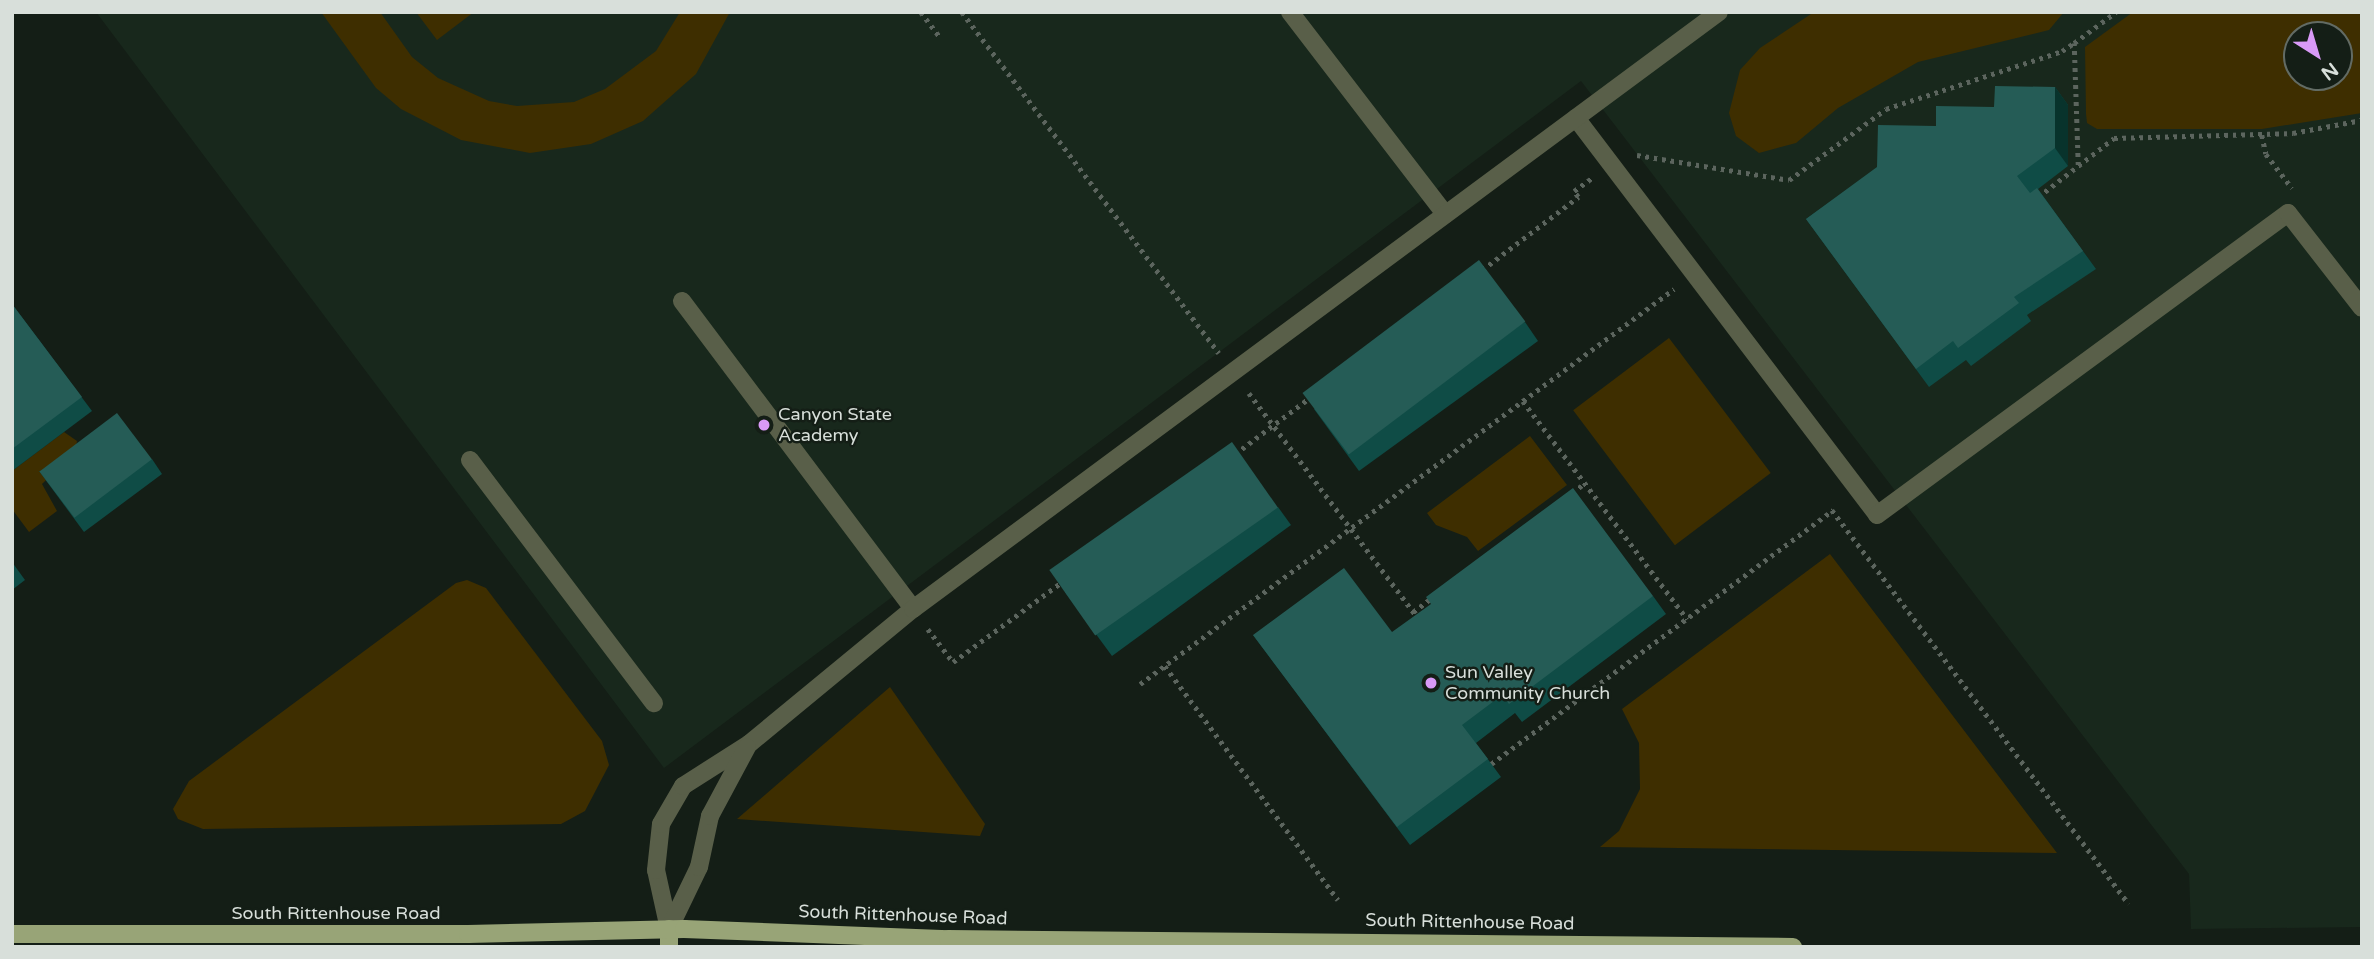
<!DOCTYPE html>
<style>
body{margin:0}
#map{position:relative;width:2374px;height:959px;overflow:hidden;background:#141e16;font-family:"Varela Round",sans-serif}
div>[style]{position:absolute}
.built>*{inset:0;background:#18281c}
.green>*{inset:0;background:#3e2e00;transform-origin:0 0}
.path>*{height:4.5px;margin-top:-2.25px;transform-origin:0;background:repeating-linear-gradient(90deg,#5c655e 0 3.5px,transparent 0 8.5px)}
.minor>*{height:18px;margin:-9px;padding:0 9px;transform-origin:9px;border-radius:9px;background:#595f49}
.major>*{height:18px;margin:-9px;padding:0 9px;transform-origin:9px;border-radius:9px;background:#98a477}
.wall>*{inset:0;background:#0f4c46}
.shaded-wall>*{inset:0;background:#08332c}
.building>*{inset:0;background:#255c56;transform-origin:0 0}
.dots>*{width:19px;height:19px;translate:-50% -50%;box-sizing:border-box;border:4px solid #141e16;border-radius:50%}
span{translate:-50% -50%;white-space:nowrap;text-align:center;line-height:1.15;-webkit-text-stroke:5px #141e16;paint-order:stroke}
.poi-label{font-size:18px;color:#d8dfda}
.left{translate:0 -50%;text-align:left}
.street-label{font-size:18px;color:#d8dfda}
.frame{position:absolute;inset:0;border:14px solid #d8dfda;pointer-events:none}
.north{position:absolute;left:2283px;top:21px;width:70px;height:70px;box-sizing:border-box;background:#141e16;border:2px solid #626b64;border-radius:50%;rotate:143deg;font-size:19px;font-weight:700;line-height:28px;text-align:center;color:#d8dfda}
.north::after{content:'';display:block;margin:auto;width:24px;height:32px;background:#d99af7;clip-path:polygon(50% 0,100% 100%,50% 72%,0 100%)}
</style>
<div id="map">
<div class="built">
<i style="clip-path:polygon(evenodd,96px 12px,2362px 12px,2362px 927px,2191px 929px,2189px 874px,1581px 81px,664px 768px,96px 12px,2297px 35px,2339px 35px,2339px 77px,2297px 77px,2297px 35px)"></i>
</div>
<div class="green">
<i style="clip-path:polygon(321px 12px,380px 12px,412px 57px,438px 78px,489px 101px,517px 106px,574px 102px,605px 89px,656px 51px,680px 12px,730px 12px,696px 74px,643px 121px,591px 144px,530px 153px,461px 140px,401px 109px,376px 88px)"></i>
<i style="clip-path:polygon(416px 12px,474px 12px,437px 40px)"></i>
<i style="clip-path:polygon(1814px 12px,2064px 12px,2049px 30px,1918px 62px,1838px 108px,1796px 143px,1759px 153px,1736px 136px,1729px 113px,1740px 70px,1760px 48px)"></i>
<i style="clip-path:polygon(evenodd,2133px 12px,2362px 12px,2362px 113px,2262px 129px,2097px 129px,2087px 123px,2086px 114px,2085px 47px,2133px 12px,2339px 35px,2339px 77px,2297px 77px,2297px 35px,2339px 35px)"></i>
<i style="left:1669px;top:338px;width:169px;height:120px;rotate:53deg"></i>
<i style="clip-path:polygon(64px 432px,77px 441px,75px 452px,42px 484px,57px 511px,29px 532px,12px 509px,12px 471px)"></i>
<i style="clip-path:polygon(1530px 436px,1567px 485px,1478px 551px,1467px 537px,1436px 525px,1427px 513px)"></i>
<i style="clip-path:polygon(1830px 554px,2057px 853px,1600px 847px,1619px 831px,1640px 789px,1639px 743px,1622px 709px)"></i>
<i style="clip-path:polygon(467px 580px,486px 588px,602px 741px,609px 765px,585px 811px,561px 824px,203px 829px,178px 819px,173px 809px,189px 781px,456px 583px)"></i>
<i style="clip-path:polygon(890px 687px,985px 824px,980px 836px,737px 819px)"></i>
</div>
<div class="path">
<i style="left:921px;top:12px;width:30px;rotate:53deg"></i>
<i style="left:962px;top:12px;width:427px;rotate:53deg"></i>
<i style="left:2262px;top:135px;width:19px;rotate:78deg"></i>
<i style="left:2266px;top:154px;width:43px;rotate:52.6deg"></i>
<i style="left:1637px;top:155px;width:154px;rotate:9.3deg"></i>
<i style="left:1789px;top:180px;width:120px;rotate:-36.2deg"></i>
<i style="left:1886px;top:109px;width:185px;rotate:-18.2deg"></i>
<i style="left:2062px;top:51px;width:14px;rotate:-34deg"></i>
<i style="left:2078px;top:165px;width:122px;rotate:-91.9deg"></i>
<i style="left:2074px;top:43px;width:52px;rotate:-36.4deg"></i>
<i style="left:2038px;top:197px;width:96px;rotate:-37.8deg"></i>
<i style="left:2114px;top:138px;width:179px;rotate:-1.6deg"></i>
<i style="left:2293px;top:133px;width:70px;rotate:-10.7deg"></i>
<i style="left:1482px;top:270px;width:121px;rotate:-37.2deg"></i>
<i style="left:1578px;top:197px;width:7px;rotate:-124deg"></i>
<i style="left:1574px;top:191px;width:22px;rotate:-36deg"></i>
<i style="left:1249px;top:393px;width:281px;rotate:53.1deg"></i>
<i style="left:1523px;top:401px;width:273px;rotate:53deg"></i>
<i style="left:1235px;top:454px;width:96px;rotate:-37deg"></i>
<i style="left:1572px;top:493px;width:16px;rotate:-38deg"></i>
<i style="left:1832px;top:510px;width:493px;rotate:53deg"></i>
<i style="left:1413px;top:612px;width:21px;rotate:-37deg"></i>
<i style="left:928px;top:629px;width:41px;rotate:52.9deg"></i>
<i style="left:953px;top:662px;width:135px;rotate:-36.3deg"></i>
<i style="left:1165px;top:666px;width:291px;rotate:53.5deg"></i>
<i style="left:1140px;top:684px;width:664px;rotate:-36.49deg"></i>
<i style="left:1491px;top:764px;width:426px;rotate:-36.6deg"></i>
</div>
<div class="minor">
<i style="left:1290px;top:12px;width:255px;rotate:52.5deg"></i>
<i style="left:1576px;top:118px;width:498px;rotate:52.8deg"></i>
<i style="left:1877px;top:515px;width:510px;rotate:-36.31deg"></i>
<i style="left:2288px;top:213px;width:120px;rotate:52.1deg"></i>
<i style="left:682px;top:301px;width:385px;rotate:53.1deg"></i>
<i style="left:470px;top:460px;width:305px;rotate:52.9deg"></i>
<i style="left:669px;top:929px;width:60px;rotate:-102.4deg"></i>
<i style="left:656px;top:870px;width:46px;rotate:-83.8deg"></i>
<i style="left:661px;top:824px;width:44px;rotate:-59.9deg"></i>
<i style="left:683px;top:786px;width:78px;rotate:-32.5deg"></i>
<i style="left:749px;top:744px;width:212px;rotate:-39.5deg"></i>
<i style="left:913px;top:609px;width:1003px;rotate:-36.53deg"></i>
<i style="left:669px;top:929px;width:69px;rotate:-64.2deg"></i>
<i style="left:699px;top:867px;width:52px;rotate:-77.8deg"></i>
<i style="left:710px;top:816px;width:78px;rotate:-61.8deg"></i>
</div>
<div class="major">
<i style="left:669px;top:929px;width:18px;rotate:90deg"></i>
<i style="left:12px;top:934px;width:456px"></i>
<i style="left:468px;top:934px;width:216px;rotate:-1.3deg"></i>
<i style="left:684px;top:929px;width:264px;rotate:2.2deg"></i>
<i style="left:948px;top:939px;width:845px;rotate:0.54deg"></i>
</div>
<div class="wall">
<i style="clip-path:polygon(2055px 87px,2068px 105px,2068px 166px,2038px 189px,2096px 269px,2027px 315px,2031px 321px,1971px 366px,1966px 360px,1929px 387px,1806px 219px,1936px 126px)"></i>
<i style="clip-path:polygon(12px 304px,92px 411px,12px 471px)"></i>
<i style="clip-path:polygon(1525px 322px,1538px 341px,1359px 471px,1314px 409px)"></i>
<i style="clip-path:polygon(152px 459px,162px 474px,84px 532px,39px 471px)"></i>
<i style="clip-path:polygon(1278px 507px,1291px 525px,1112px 656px,1065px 592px)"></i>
<i style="clip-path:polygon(12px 562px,25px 580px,12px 590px)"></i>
<i style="clip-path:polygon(1653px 596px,1666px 614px,1522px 722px,1515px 713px,1476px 743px,1501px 777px,1410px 845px,1253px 635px,1392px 632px)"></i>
</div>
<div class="shaded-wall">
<i style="clip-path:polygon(2055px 87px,2068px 105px,2068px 166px,2055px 148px)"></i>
</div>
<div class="building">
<i style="clip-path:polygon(1995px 86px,2055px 87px,2055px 148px,2017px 176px,2030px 193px,2037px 188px,2083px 251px,2014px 297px,2019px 303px,1958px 348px,1953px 341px,1916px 369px,1806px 219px,1877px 167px,1878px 125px,1936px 126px,1936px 106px,1994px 107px)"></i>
<i style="left:1479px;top:260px;width:77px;height:221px;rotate:53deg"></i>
<i style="clip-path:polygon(12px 304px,82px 397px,12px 449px)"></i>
<i style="left:117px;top:413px;width:58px;height:97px;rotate:53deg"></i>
<i style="left:1232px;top:442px;width:80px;height:223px;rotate:55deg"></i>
<i style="clip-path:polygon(1573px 488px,1653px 596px,1509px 704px,1502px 695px,1462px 725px,1488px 759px,1397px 827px,1253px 635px,1344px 568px,1392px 632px,1431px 604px,1426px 597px)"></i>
</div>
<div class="dots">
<i style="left:764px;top:425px;background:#d99af7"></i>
<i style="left:1431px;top:683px;background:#d99af7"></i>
</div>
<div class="poi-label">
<span class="left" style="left:778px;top:425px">Canyon State<br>Academy</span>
<span class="left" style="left:1445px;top:683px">Sun Valley<br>Community Church</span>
</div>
<div class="street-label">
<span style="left:336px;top:913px">South Rittenhouse Road</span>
<span style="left:903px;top:915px;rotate:2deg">South Rittenhouse Road</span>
<span style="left:1470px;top:922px;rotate:1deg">South Rittenhouse Road</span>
</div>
<div class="frame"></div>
<div class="north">N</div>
</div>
